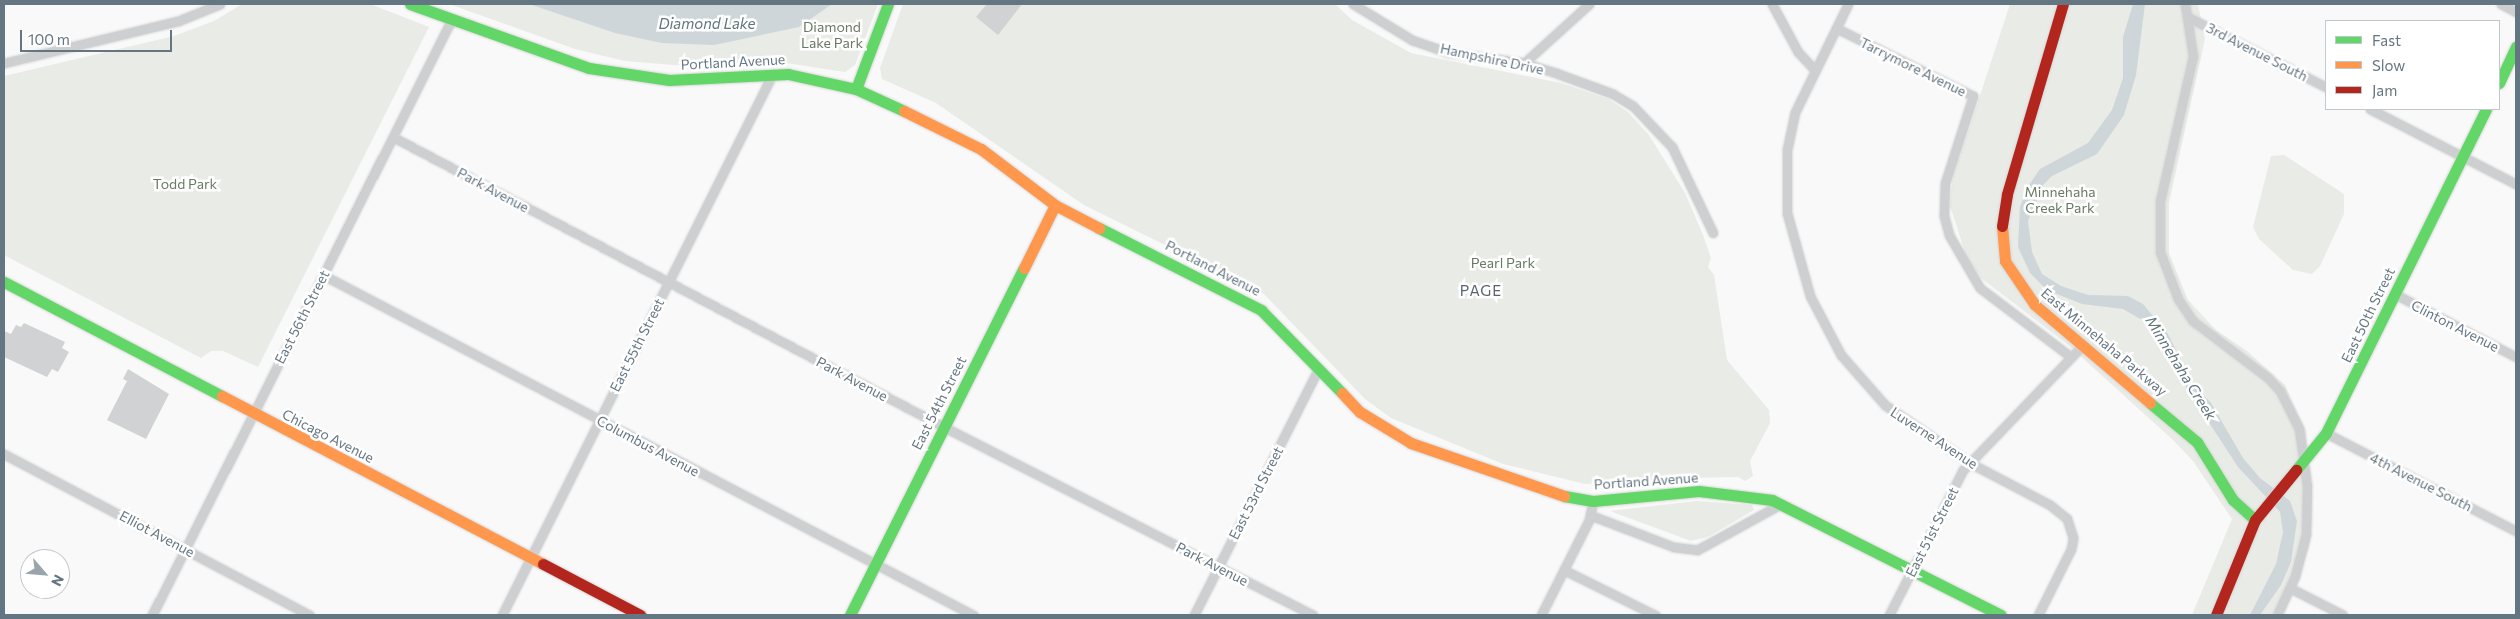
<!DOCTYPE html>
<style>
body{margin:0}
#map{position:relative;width:2520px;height:619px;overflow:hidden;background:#f9f9f9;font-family:Commissioner,sans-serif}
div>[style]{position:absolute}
.green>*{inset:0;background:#e8ebe6}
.water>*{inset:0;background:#ced6d9}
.building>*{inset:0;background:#d0d2d3}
.roads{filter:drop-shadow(0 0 1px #d5d6d7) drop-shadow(0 0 1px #d5d6d7)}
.street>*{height:9px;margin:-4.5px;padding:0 4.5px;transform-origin:4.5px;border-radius:4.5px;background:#cecfd0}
.fast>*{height:11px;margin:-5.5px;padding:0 5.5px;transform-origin:5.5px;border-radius:5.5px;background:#63d668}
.slow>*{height:11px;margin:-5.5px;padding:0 5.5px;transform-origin:5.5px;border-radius:5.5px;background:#ff974d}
.jam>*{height:11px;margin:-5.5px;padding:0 5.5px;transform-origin:5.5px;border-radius:5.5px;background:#b3261e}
span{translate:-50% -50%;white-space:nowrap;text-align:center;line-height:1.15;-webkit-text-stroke:5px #fff;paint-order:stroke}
.park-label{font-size:14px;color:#687a64}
.street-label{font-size:14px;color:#657683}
.water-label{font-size:15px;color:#60757c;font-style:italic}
.neighbourhood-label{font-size:15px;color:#57646e;letter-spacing:1px}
.frame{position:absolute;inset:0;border:5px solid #657683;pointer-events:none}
.legend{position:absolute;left:2325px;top:20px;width:175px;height:90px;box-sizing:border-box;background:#fff;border:1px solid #c1c8cd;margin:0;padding:6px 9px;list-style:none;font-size:15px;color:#657683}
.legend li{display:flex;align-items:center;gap:10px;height:25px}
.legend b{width:25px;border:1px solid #c1c8cd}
.north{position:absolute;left:20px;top:549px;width:50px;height:50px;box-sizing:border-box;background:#fff;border:1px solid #c1c8cd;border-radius:50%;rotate:117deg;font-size:14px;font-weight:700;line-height:20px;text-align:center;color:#657683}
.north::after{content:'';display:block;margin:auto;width:18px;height:22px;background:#99a4ac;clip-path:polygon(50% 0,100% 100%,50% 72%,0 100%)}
.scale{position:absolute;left:20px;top:30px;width:152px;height:22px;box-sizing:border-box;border:2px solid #657683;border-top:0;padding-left:6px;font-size:15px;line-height:18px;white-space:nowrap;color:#657683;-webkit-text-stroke:4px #fff;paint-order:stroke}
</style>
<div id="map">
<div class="green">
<i style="clip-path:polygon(242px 4px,370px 4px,429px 27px,258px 367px,223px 351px,211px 351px,201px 358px,4px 255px,4px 76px,174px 36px,214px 21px)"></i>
<i style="clip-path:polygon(449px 4px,878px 4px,855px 65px,845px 72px,779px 62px,674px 65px,625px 61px,575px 49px)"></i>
<i style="clip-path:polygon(903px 4px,1335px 4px,1352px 20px,1411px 53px,1561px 83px,1608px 99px,1628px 112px,1649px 135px,1685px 193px,1703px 235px,1711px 258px,1708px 267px,1714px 275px,1727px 360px,1769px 410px,1770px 423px,1750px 461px,1753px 476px,1745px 481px,1738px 477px,1684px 478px,1585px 484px,1503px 464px,1391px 418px,1365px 399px,1264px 294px,1084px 205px,936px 103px,882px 79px,880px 68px)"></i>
<i style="clip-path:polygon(2010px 4px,2198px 4px,2205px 39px,2169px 203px,2169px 253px,2188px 300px,2216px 330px,2247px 351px,2285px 385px,2306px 430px,2312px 517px,2309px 548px,2282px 615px,2192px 615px,2232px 519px,2193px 461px,2173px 440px,2067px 344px,1981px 278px,1967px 258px,1950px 206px,1952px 181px)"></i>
<i style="clip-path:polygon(2284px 155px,2344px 194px,2344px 214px,2320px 266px,2312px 274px,2293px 270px,2259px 239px,2253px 227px,2271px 156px)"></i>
<i style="clip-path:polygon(1697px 501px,1752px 505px,1754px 510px,1708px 537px,1691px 541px,1610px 511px)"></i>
</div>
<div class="water">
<i style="clip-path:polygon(529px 4px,832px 4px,799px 27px,714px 45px,662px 43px,615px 33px)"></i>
<i style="clip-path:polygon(2133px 4px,2145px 4px,2136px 75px,2124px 115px,2097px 154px,2052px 176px,2043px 185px,2028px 221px,2032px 252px,2042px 274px,2061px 286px,2088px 295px,2128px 296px,2143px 304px,2168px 334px,2193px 384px,2211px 403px,2243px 458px,2260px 478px,2290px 501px,2297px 521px,2291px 562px,2281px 585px,2260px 615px,2250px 615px,2276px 564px,2283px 532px,2280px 512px,2238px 467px,2142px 320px,2123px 309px,2082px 304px,2047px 290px,2030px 273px,2018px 247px,2020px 207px,2027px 188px,2040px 169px,2088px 143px,2112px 110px,2123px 78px,2123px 37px)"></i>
</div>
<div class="building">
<i style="clip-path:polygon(987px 4px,1022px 4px,998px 35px,976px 17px)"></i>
<i style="clip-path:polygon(24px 323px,65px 342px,62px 348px,69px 352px,58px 372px,52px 369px,47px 377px,4px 357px,4px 331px,11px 334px,16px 325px,21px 327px)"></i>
<i style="clip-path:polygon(128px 369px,169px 394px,146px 439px,107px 420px,127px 381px,123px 379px)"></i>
</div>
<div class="roads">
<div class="street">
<i style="left:1353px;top:4px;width:69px;rotate:31.4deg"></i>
<i style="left:1412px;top:40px;width:36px;rotate:19deg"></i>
<i style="left:1446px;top:52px;width:79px;rotate:8deg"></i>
<i style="left:1524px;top:63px;width:34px;rotate:17deg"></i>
<i style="left:1556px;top:73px;width:61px;rotate:20.2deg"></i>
<i style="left:1613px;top:94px;width:23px;rotate:31deg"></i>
<i style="left:1633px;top:106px;width:57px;rotate:46.4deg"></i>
<i style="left:1672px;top:147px;width:95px;rotate:64.5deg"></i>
<i style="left:1772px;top:4px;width:55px;rotate:61.6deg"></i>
<i style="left:1798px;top:52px;width:23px;rotate:47deg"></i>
<i style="left:1848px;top:4px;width:120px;rotate:116.1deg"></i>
<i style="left:1795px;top:112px;width:39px;rotate:102deg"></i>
<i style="left:1787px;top:150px;width:63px;rotate:90deg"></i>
<i style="left:1787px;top:213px;width:86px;rotate:74.5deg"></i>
<i style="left:1810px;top:296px;width:67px;rotate:62.3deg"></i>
<i style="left:1841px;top:355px;width:67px;rotate:48.7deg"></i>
<i style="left:1885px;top:405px;width:103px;rotate:34.3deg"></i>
<i style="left:1970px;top:463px;width:90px;rotate:27.7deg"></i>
<i style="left:2050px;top:505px;width:22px;rotate:39deg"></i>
<i style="left:2067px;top:519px;width:20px;rotate:72deg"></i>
<i style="left:2073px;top:538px;width:11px;rotate:100deg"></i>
<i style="left:2071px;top:549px;width:74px;rotate:116.6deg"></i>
<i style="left:2185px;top:4px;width:53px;rotate:81.3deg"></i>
<i style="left:2193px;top:56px;width:149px;rotate:102.8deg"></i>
<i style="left:2160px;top:201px;width:51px;rotate:90deg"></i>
<i style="left:2160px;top:252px;width:50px;rotate:69deg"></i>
<i style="left:2178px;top:299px;width:27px;rotate:56deg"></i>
<i style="left:2193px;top:321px;width:94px;rotate:37.2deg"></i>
<i style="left:2268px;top:378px;width:18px;rotate:47deg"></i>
<i style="left:2280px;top:391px;width:42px;rotate:63.4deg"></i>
<i style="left:2299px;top:429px;width:58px;rotate:82deg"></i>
<i style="left:2307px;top:486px;width:48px;rotate:91.2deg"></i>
<i style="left:2306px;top:534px;width:43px;rotate:104.7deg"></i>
<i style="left:2295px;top:576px;width:43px;rotate:114.8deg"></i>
<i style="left:2501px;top:4px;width:17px;rotate:28deg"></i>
<i style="left:2188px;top:17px;width:155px;rotate:26.9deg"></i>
<i style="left:1836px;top:28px;width:153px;rotate:26.4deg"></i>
<i style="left:1973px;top:96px;width:91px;rotate:107.8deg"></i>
<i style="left:1945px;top:183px;width:33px;rotate:92deg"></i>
<i style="left:1944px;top:216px;width:20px;rotate:75deg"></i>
<i style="left:1949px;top:235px;width:61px;rotate:59.7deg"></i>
<i style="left:1980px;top:288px;width:114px;rotate:37.2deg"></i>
<i style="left:4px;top:63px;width:179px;rotate:-13.6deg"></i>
<i style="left:178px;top:21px;width:45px;rotate:-22deg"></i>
<i style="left:1524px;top:63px;width:88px;rotate:-42.2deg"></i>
<i style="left:2370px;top:109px;width:164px;rotate:27.2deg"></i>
<i style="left:393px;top:137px;width:623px;rotate:27.76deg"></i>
<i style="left:944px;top:427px;width:414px;rotate:27deg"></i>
<i style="left:323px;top:275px;width:734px;rotate:27.61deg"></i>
<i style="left:2395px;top:294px;width:136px;rotate:27.5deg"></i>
<i style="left:2326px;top:433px;width:214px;rotate:27.3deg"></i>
<i style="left:4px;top:454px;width:345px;rotate:27.8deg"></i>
<i style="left:1590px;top:515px;width:90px;rotate:20.9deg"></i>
<i style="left:1674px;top:547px;width:23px;rotate:7deg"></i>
<i style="left:1697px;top:550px;width:96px;rotate:-28.7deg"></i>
<i style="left:1564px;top:570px;width:102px;rotate:26.3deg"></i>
<i style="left:2290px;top:588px;width:59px;rotate:27deg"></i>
<i style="left:152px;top:615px;width:667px;rotate:-63.28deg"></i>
<i style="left:502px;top:615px;width:604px;rotate:-63.43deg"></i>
<i style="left:1194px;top:615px;width:275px;rotate:-63.2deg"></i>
<i style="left:1541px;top:615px;width:106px;rotate:-63.2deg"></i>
<i style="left:1589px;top:520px;width:19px;rotate:-78deg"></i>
<i style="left:1889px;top:615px;width:163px;rotate:-63deg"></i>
<i style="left:1963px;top:470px;width:173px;rotate:-46.2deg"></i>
</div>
<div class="fast">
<i style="left:410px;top:4px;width:190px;rotate:19.7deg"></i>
<i style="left:589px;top:68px;width:81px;rotate:8.5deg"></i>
<i style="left:669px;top:80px;width:119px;rotate:-2.9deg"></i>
<i style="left:788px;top:74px;width:70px;rotate:12.4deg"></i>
<i style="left:856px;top:89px;width:53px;rotate:24.6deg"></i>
<i style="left:2499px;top:83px;width:40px;rotate:-65deg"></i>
<i style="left:856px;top:89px;width:91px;rotate:-69.4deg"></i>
<i style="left:1099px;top:228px;width:182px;rotate:26.8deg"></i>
<i style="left:1261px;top:310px;width:116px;rotate:45.7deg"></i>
<i style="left:4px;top:282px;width:246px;rotate:27.6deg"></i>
<i style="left:2150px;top:403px;width:61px;rotate:39.7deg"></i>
<i style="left:2197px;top:442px;width:68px;rotate:58.2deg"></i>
<i style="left:2233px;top:500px;width:30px;rotate:42deg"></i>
<i style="left:2296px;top:470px;width:48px;rotate:-51deg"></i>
<i style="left:2326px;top:433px;width:361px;rotate:-63.7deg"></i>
<i style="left:1564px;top:496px;width:29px;rotate:10deg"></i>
<i style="left:1593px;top:501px;width:106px;rotate:-5.4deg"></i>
<i style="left:1699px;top:491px;width:74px;rotate:7deg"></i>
<i style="left:1772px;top:500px;width:256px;rotate:26.7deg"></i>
<i style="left:850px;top:615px;width:388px;rotate:-63.4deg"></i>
</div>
<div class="slow">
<i style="left:904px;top:111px;width:86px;rotate:26.3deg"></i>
<i style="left:981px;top:149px;width:93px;rotate:37.1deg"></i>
<i style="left:1055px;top:205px;width:50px;rotate:27.6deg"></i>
<i style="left:2002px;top:226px;width:35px;rotate:85deg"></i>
<i style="left:2005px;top:261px;width:53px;rotate:55.7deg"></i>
<i style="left:2035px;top:305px;width:151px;rotate:40.4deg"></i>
<i style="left:1024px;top:268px;width:70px;rotate:-63.8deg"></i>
<i style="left:1342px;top:393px;width:26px;rotate:47deg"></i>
<i style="left:1360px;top:412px;width:60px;rotate:31.3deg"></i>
<i style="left:1411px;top:443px;width:162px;rotate:19.1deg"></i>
<i style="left:222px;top:396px;width:362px;rotate:27.6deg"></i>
</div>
<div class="jam">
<i style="left:2002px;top:226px;width:32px;rotate:-81deg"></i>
<i style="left:2007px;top:194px;width:198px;rotate:-73.6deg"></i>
<i style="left:543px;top:564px;width:110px;rotate:27.7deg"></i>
<i style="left:2216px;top:615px;width:103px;rotate:-67.7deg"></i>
<i style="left:2255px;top:520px;width:65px;rotate:-50.6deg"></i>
</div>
</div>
<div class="park-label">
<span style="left:832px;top:35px">Diamond<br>Lake Park</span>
<span style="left:185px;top:184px">Todd Park</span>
<span style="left:2060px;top:200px">Minnehaha<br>Creek Park</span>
<span style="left:1503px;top:263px">Pearl Park</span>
</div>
<div class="street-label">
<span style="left:2257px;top:52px;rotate:27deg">3rd Avenue South</span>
<span style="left:1492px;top:59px;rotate:12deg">Hampshire Drive</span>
<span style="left:733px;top:62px;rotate:-3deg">Portland Avenue</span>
<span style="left:1913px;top:67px;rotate:26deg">Tarrymore Avenue</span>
<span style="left:493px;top:190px;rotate:28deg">Park Avenue</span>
<span style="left:1213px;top:268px;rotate:27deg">Portland Avenue</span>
<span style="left:2368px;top:315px;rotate:-64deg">East 50th Street</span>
<span style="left:302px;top:317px;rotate:-63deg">East 56th Street</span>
<span style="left:2455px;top:326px;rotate:27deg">Clinton Avenue</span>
<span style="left:2104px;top:342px;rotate:40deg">East Minnehaha Parkway</span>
<span style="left:637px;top:345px;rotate:-63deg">East 55th Street</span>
<span style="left:852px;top:379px;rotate:28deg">Park Avenue</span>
<span style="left:939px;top:403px;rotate:-63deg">East 54th Street</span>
<span style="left:328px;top:436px;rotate:27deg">Chicago Avenue</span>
<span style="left:1934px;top:438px;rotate:33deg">Luverne Avenue</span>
<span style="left:648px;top:446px;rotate:28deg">Columbus Avenue</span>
<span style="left:1646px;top:481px;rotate:-4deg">Portland Avenue</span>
<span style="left:2421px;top:482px;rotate:27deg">4th Avenue South</span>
<span style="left:1256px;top:493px;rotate:-63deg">East 53rd Street</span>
<span style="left:1932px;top:532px;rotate:-63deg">East 51st Street</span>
<span style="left:157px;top:534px;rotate:28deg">Elliot Avenue</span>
<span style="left:1212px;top:564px;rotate:27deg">Park Avenue</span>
</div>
<div class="water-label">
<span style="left:707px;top:24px">Diamond Lake</span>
<span style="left:2181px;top:368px;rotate:58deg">Minnehaha Creek</span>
</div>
<div class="neighbourhood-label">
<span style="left:1481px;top:291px">PAGE</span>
</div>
<div class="frame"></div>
<ul class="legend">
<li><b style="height:6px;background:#63d668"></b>Fast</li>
<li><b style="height:6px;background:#ff974d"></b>Slow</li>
<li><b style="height:6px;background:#b3261e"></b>Jam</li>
</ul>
<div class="north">N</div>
<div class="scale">100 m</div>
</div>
